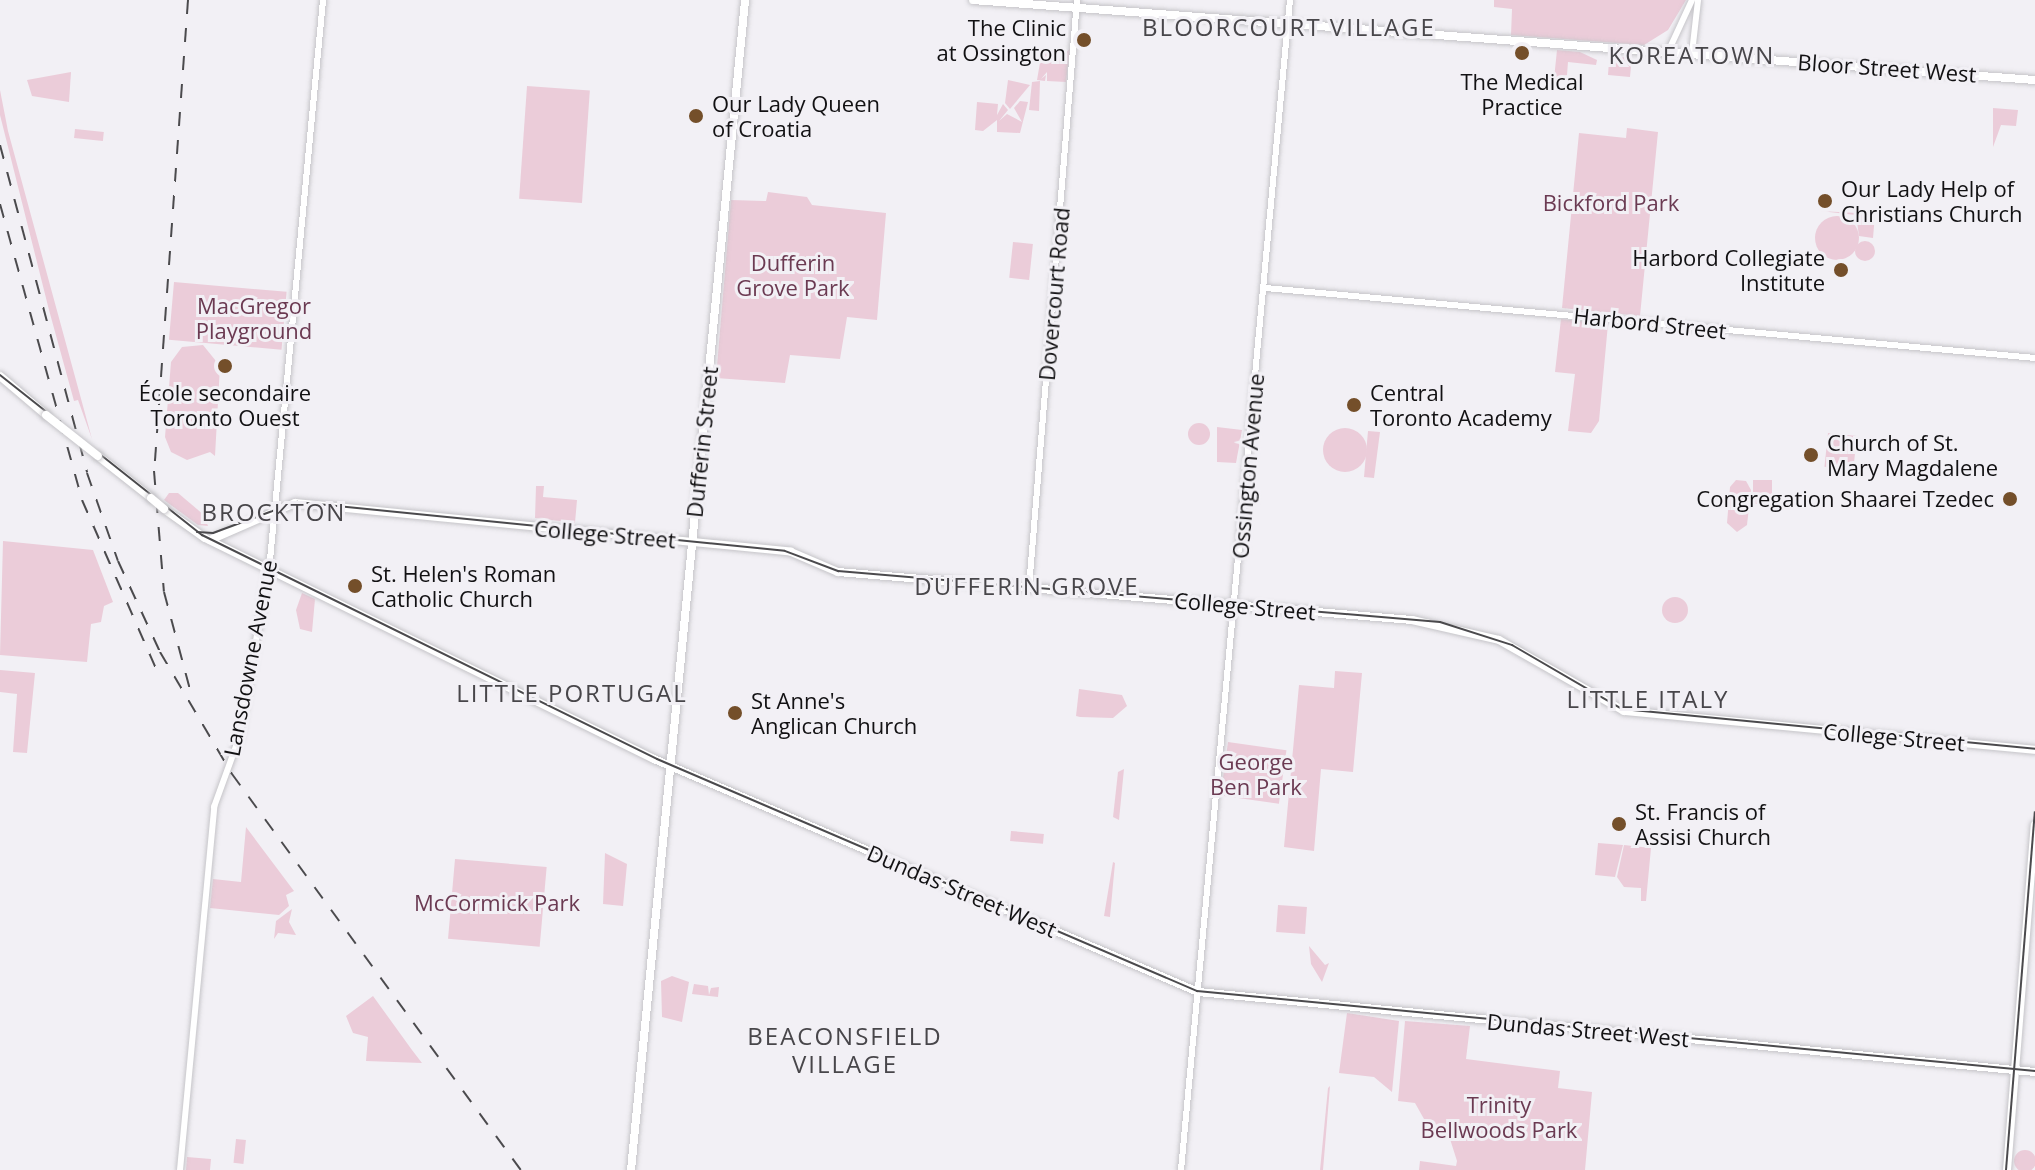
<!DOCTYPE html>
<meta charset="utf-8">
<style>
body{margin:0}
#map{position:relative;width:2035px;height:1170px;overflow:hidden;background:#f2f0f5;font-family:"Open Sans",sans-serif}
div>[style]{position:absolute}
.green>*{inset:0;background:#ebccd9;transform-origin:0 0}
.round{border-radius:50%}
.roads{filter:drop-shadow(0 0 2px #c5c4c8) drop-shadow(0 0 2px #c5c4c8)}
.minor>*{height:6px;margin:-3px;padding:0 3px;transform-origin:3px;border-radius:3px;background:#fff}
.major>*{height:8px;margin:-4px;padding:0 4px;transform-origin:4px;border-radius:4px;background:#fff}
.tram>*{height:2px;margin:-1px;padding:0 1px;transform-origin:1px;border-radius:1px;background:#4b4a4d}
.rail>*{height:2px;margin-top:-1px;transform-origin:0;background:repeating-linear-gradient(90deg,#4b4a4d 0 14px,transparent 0 28px)}
.bridges{filter:drop-shadow(0 0 2px #c5c4c8) drop-shadow(0 0 2px #c5c4c8)}
.major-bridge>*{height:8px;margin:-4px;padding:0 4px;transform-origin:4px;border-radius:4px;background:#fff}
.dots>*{width:22px;height:22px;translate:-50% -50%;box-sizing:border-box;border:4px solid #f2f0f5;border-radius:50%}
span{translate:-50% -50%;white-space:nowrap;text-align:center;line-height:1.15;-webkit-text-stroke:6px #f2f0f5;paint-order:stroke}
.poi-label{font-size:22px;color:#121113}
.right{translate:-100% -50%;text-align:right}
.left{translate:0 -50%;text-align:left}
.street-label{font-size:22px;color:#121113}
.park-label{font-size:22px;color:#6b3a52}
.neighbourhood-label{font-size:24px;color:#48464a;letter-spacing:2px}
</style>
<div id="map">
<div class="green">
<i style="clip-path:polygon(1494px 0,1686px 0,1668px 30px,1644px 45px,1511px 35px,1512px 9px,1494px 7px)"></i>
<i style="clip-path:polygon(1056px 48px,1060px 61px,1070px 48px,1066px 82px,1047px 81px,1047px 72px,1041px 79px,1046px 75px,1045px 81px,1037px 80px,1042px 51px)"></i>
<i style="clip-path:polygon(1557px 50px,1580px 52px,1597px 60px,1596px 65px,1568px 62px,1567px 75px,1554px 79px)"></i>
<i style="clip-path:polygon(1632px 55px,1630px 77px,1608px 75px,1609px 61px)"></i>
<i style="clip-path:polygon(71px 72px,69px 102px,32px 96px,27px 80px)"></i>
<i style="clip-path:polygon(1008px 80px,1030px 85px,1010px 109px,1005px 103px)"></i>
<i style="clip-path:polygon(1040px 81px,1039px 111px,1029px 110px,1032px 82px)"></i>
<i style="left:527px;top:86px;width:63px;height:113px;rotate:4deg"></i>
<i style="clip-path:polygon(0 90px,8px 131px,92px 439px,78px 400px,74px 401px,49px 310px,0 115px)"></i>
<i style="clip-path:polygon(1020px 101px,1028px 102px,1020px 133px,997px 132px,997px 120px,983px 131px,975px 130px,977px 102px,998px 104px,997px 115px,1003px 104px,1008px 110px,999px 121px,1007px 114px,1022px 122px,1014px 108px)"></i>
<i style="clip-path:polygon(1993px 108px,2018px 110px,2016px 126px,2001px 125px,1993px 147px)"></i>
<i style="clip-path:polygon(1627px 128px,1658px 132px,1640px 316px,1562px 308px,1579px 133px,1626px 138px)"></i>
<i style="left:75px;top:129px;width:29px;height:9px;rotate:6deg"></i>
<i style="clip-path:polygon(768px 192px,807px 197px,812px 205px,886px 213px,877px 320px,847px 317px,840px 359px,790px 355px,785px 383px,716px 378px,731px 200px,766px 201px)"></i>
<i style="clip-path:polygon(1820px 211px,1875px 214px,1873px 238px,1859px 236px,1856px 215px)"></i>
<i class="round" style="left:1815px;top:216px;width:44px;height:44px"></i>
<i class="round" style="left:1855px;top:241px;width:20px;height:20px"></i>
<i style="left:1013px;top:242px;width:20px;height:36px;rotate:6deg"></i>
<i style="left:174px;top:282px;width:113px;height:58px;rotate:5deg"></i>
<i style="clip-path:polygon(1561px 319px,1608px 324px,1599px 421px,1591px 433px,1568px 431px,1575px 374px,1555px 372px)"></i>
<i style="clip-path:polygon(203px 345px,220px 366px,215px 456px,210px 452px,187px 460px,171px 452px,165px 437px,171px 362px,182px 347px)"></i>
<i class="round" style="left:1188px;top:423px;width:22px;height:22px"></i>
<i style="clip-path:polygon(1217px 427px,1242px 430px,1236px 463px,1217px 462px)"></i>
<i class="round" style="left:1323px;top:428px;width:44px;height:44px"></i>
<i style="clip-path:polygon(1368px 431px,1380px 432px,1374px 478px,1364px 477px)"></i>
<i style="left:1828px;top:433px;width:29px;height:34px;rotate:6deg"></i>
<i style="clip-path:polygon(1736px 480px,1746px 481px,1751px 490px,1747px 525px,1737px 532px,1727px 523px,1730px 487px)"></i>
<i style="left:1772px;top:480px;width:24px;height:19px;rotate:90deg"></i>
<i style="clip-path:polygon(536px 486px,544px 486px,543px 497px,577px 500px,575px 523px,535px 518px)"></i>
<i style="clip-path:polygon(169px 493px,178px 493px,204px 515px,208px 526px,198px 525px,164px 500px)"></i>
<i style="clip-path:polygon(3px 541px,93px 550px,113px 602px,104px 606px,101px 622px,91px 624px,87px 662px,0 655px)"></i>
<i style="clip-path:polygon(302px 593px,315px 599px,312px 632px,300px 629px,296px 610px)"></i>
<i class="round" style="left:1662px;top:597px;width:26px;height:26px"></i>
<i style="clip-path:polygon(0 670px,35px 673px,27px 753px,13px 752px,17px 694px,0 692px)"></i>
<i style="clip-path:polygon(1335px 671px,1362px 673px,1353px 772px,1321px 769px,1314px 851px,1284px 847px,1299px 685px,1334px 688px)"></i>
<i style="clip-path:polygon(1079px 689px,1122px 695px,1127px 706px,1113px 718px,1080px 717px,1076px 716px)"></i>
<i style="left:1228px;top:742px;width:59px;height:54px;rotate:8deg"></i>
<i style="clip-path:polygon(1124px 769px,1119px 820px,1113px 817px,1118px 772px)"></i>
<i style="clip-path:polygon(246px 827px,294px 891px,286px 895px,289px 906px,279px 915px,210px 908px,213px 879px,241px 882px)"></i>
<i style="left:1011px;top:831px;width:33px;height:10px;rotate:5deg"></i>
<i style="clip-path:polygon(1598px 843px,1623px 845px,1615px 877px,1595px 875px)"></i>
<i style="clip-path:polygon(1624px 845px,1651px 848px,1646px 901px,1641px 901px,1641px 888px,1624px 887px,1617px 877px)"></i>
<i style="clip-path:polygon(605px 853px,627px 864px,623px 906px,603px 904px)"></i>
<i style="left:455px;top:859px;width:92px;height:80px;rotate:5deg"></i>
<i style="clip-path:polygon(1113px 862px,1115px 863px,1110px 917px,1104px 916px)"></i>
<i style="left:1278px;top:905px;width:29px;height:27px;rotate:4deg"></i>
<i style="clip-path:polygon(292px 909px,289px 922px,296px 935px,278px 933px,274px 939px,276px 921px)"></i>
<i style="clip-path:polygon(1309px 946px,1325px 965px,1329px 963px,1322px 982px,1311px 964px)"></i>
<i style="clip-path:polygon(672px 976px,689px 982px,682px 1022px,662px 1017px,661px 981px)"></i>
<i style="clip-path:polygon(694px 984px,708px 986px,709px 995px,711px 988px,719px 987px,718px 997px,692px 994px)"></i>
<i style="clip-path:polygon(373px 996px,412px 1050px,422px 1063px,366px 1061px,368px 1037px,353px 1033px,346px 1016px)"></i>
<i style="clip-path:polygon(1347px 1013px,1399px 1021px,1392px 1092px,1374px 1077px,1339px 1073px)"></i>
<i style="clip-path:polygon(1405px 1021px,1470px 1026px,1466px 1059px,1560px 1071px,1558px 1088px,1592px 1092px,1585px 1170px,1419px 1170px,1420px 1161px,1456px 1166px,1457px 1161px,1450px 1139px,1424px 1119px,1415px 1103px,1398px 1101px)"></i>
<i style="clip-path:polygon(1330px 1086px,1323px 1170px,1320px 1170px,1328px 1088px)"></i>
<i style="left:236px;top:1139px;width:10px;height:24px;rotate:6deg"></i>
<i class="round" style="left:2014px;top:1150px;width:22px;height:22px"></i>
<i style="clip-path:polygon(187px 1157px,211px 1159px,210px 1170px,186px 1170px)"></i>
</div>
<div class="roads">
<div class="minor">
<i style="left:1668px;top:52px;width:57px;rotate:-65.2deg"></i>
<i style="left:1692px;top:53px;width:53px;rotate:-83.5deg"></i>
<i style="left:1265px;top:288px;width:773px;rotate:5.19deg"></i>
<i style="left:1029px;top:588px;width:590px;rotate:-85.33deg"></i>
<i style="left:180px;top:1170px;width:365px;rotate:-84.6deg"></i>
<i style="left:214px;top:807px;width:73px;rotate:-70.1deg"></i>
<i style="left:239px;top:738px;width:181px;rotate:-80.1deg"></i>
<i style="left:270px;top:560px;width:563px;rotate:-84.59deg"></i>
<i style="left:1181px;top:1170px;width:1175px;rotate:-84.68deg"></i>
</div>
<div class="major">
<i style="left:973px;top:0;width:1065px;rotate:4.31deg"></i>
<i style="left:0;top:376px;width:60px;rotate:40.3deg"></i>
<i style="left:98px;top:456px;width:68px;rotate:38.4deg"></i>
<i style="left:164px;top:509px;width:50px;rotate:35.3deg"></i>
<i style="left:205px;top:538px;width:500px;rotate:26.21deg"></i>
<i style="left:654px;top:759px;width:592px;rotate:23.19deg"></i>
<i style="left:1198px;top:992px;width:841px;rotate:5.46deg"></i>
<i style="left:210px;top:540px;width:93px;rotate:-23.5deg"></i>
<i style="left:295px;top:503px;width:498px;rotate:5.6deg"></i>
<i style="left:791px;top:552px;width:51px;rotate:23.1deg"></i>
<i style="left:838px;top:572px;width:576px;rotate:4.78deg"></i>
<i style="left:1412px;top:620px;width:89px;rotate:12.9deg"></i>
<i style="left:1499px;top:640px;width:144px;rotate:29.6deg"></i>
<i style="left:1624px;top:711px;width:413px;rotate:5.4deg"></i>
<i style="left:631px;top:1170px;width:1176px;rotate:-84.43deg"></i>
<i style="left:2007px;top:1170px;width:346px;rotate:-85.4deg"></i>
</div>
</div>
<div class="tram">
<i style="left:0;top:375px;width:258px;rotate:38.4deg"></i>
<i style="left:202px;top:535px;width:507px;rotate:26.21deg"></i>
<i style="left:657px;top:759px;width:588px;rotate:23.25deg"></i>
<i style="left:1197px;top:991px;width:842px;rotate:5.45deg"></i>
<i style="left:197px;top:532px;width:16px;rotate:4deg"></i>
<i style="left:213px;top:533px;width:90px;rotate:-20.3deg"></i>
<i style="left:297px;top:502px;width:490px;rotate:5.7deg"></i>
<i style="left:785px;top:551px;width:57px;rotate:20.7deg"></i>
<i style="left:838px;top:571px;width:604px;rotate:4.84deg"></i>
<i style="left:1440px;top:622px;width:76px;rotate:17.7deg"></i>
<i style="left:1512px;top:645px;width:127px;rotate:30.2deg"></i>
<i style="left:1622px;top:709px;width:415px;rotate:5.5deg"></i>
<i style="left:2006px;top:1170px;width:359px;rotate:-85.4deg"></i>
</div>
<div class="rail">
<i style="left:188px;top:0;width:472px;rotate:94.1deg"></i>
<i style="left:154px;top:471px;width:121px;rotate:85.3deg"></i>
<i style="left:164px;top:592px;width:101px;rotate:75.1deg"></i>
<i style="left:0;top:145px;width:339px;rotate:75.1deg"></i>
<i style="left:87px;top:473px;width:93px;rotate:70.6deg"></i>
<i style="left:118px;top:561px;width:100px;rotate:65.2deg"></i>
<i style="left:160px;top:652px;width:142px;rotate:59.5deg"></i>
<i style="left:232px;top:774px;width:490px;rotate:53.9deg"></i>
<i style="left:0;top:204px;width:307px;rotate:74.5deg"></i>
<i style="left:82px;top:500px;width:189px;rotate:66.3deg"></i>
</div>
<div class="bridges">
<div class="major-bridge">
<i style="left:46px;top:415px;width:66px;rotate:38.3deg"></i>
<i style="left:151px;top:498px;width:17px;rotate:40deg"></i>
</div>
</div>
<div class="dots">
<i style="left:1084px;top:40px;background:#744f2a"></i>
<i style="left:1522px;top:53px;background:#744f2a"></i>
<i style="left:696px;top:116px;background:#744f2a"></i>
<i style="left:1825px;top:201px;background:#744f2a"></i>
<i style="left:1841px;top:270px;background:#744f2a"></i>
<i style="left:225px;top:366px;background:#744f2a"></i>
<i style="left:1354px;top:405px;background:#744f2a"></i>
<i style="left:1811px;top:455px;background:#744f2a"></i>
<i style="left:2010px;top:499px;background:#744f2a"></i>
<i style="left:355px;top:586px;background:#744f2a"></i>
<i style="left:735px;top:713px;background:#744f2a"></i>
<i style="left:1619px;top:824px;background:#744f2a"></i>
</div>
<div class="poi-label">
<span class="right" style="left:1066px;top:40px">The Clinic<br>at Ossington</span>
<span style="left:1522px;top:94px">The Medical<br>Practice</span>
<span class="left" style="left:712px;top:116px">Our Lady Queen<br>of Croatia</span>
<span class="left" style="left:1841px;top:201px">Our Lady Help of<br>Christians Church</span>
<span class="right" style="left:1825px;top:270px">Harbord Collegiate<br>Institute</span>
<span style="left:225px;top:405px">École secondaire<br>Toronto Ouest</span>
<span class="left" style="left:1370px;top:405px">Central<br>Toronto Academy</span>
<span class="left" style="left:1827px;top:455px">Church of St.<br>Mary Magdalene</span>
<span class="right" style="left:1994px;top:499px">Congregation Shaarei Tzedec</span>
<span class="left" style="left:371px;top:586px">St. Helen's Roman<br>Catholic Church</span>
<span class="left" style="left:751px;top:713px">St Anne's<br>Anglican Church</span>
<span class="left" style="left:1635px;top:824px">St. Francis of<br>Assisi Church</span>
</div>
<div class="street-label">
<span style="left:1887px;top:68px;rotate:4deg">Bloor Street West</span>
<span style="left:1054px;top:294px;rotate:-85deg">Dovercourt Road</span>
<span style="left:1650px;top:323px;rotate:6deg">Harbord Street</span>
<span style="left:702px;top:442px;rotate:-84deg">Dufferin Street</span>
<span style="left:1248px;top:466px;rotate:-85deg">Ossington Avenue</span>
<span style="left:605px;top:534px;rotate:5deg">College Street</span>
<span style="left:1245px;top:606px;rotate:5deg">College Street</span>
<span style="left:250px;top:658px;rotate:-79deg">Lansdowne Avenue</span>
<span style="left:1894px;top:737px;rotate:5deg">College Street</span>
<span style="left:962px;top:891px;rotate:23deg">Dundas Street West</span>
<span style="left:1588px;top:1030px;rotate:5deg">Dundas Street West</span>
</div>
<div class="park-label">
<span style="left:1611px;top:203px">Bickford Park</span>
<span style="left:793px;top:275px">Dufferin<br>Grove Park</span>
<span style="left:254px;top:318px">MacGregor<br>Playground</span>
<span style="left:1256px;top:774px">George<br>Ben Park</span>
<span style="left:497px;top:903px">McCormick Park</span>
<span style="left:1499px;top:1117px">Trinity<br>Bellwoods Park</span>
</div>
<div class="neighbourhood-label">
<span style="left:1289px;top:27px">BLOORCOURT VILLAGE</span>
<span style="left:1692px;top:55px">KOREATOWN</span>
<span style="left:274px;top:512px">BROCKTON</span>
<span style="left:1027px;top:586px">DUFFERIN GROVE</span>
<span style="left:572px;top:693px">LITTLE PORTUGAL</span>
<span style="left:1648px;top:699px">LITTLE ITALY</span>
<span style="left:845px;top:1050px">BEACONSFIELD<br>VILLAGE</span>
</div>
</div>
